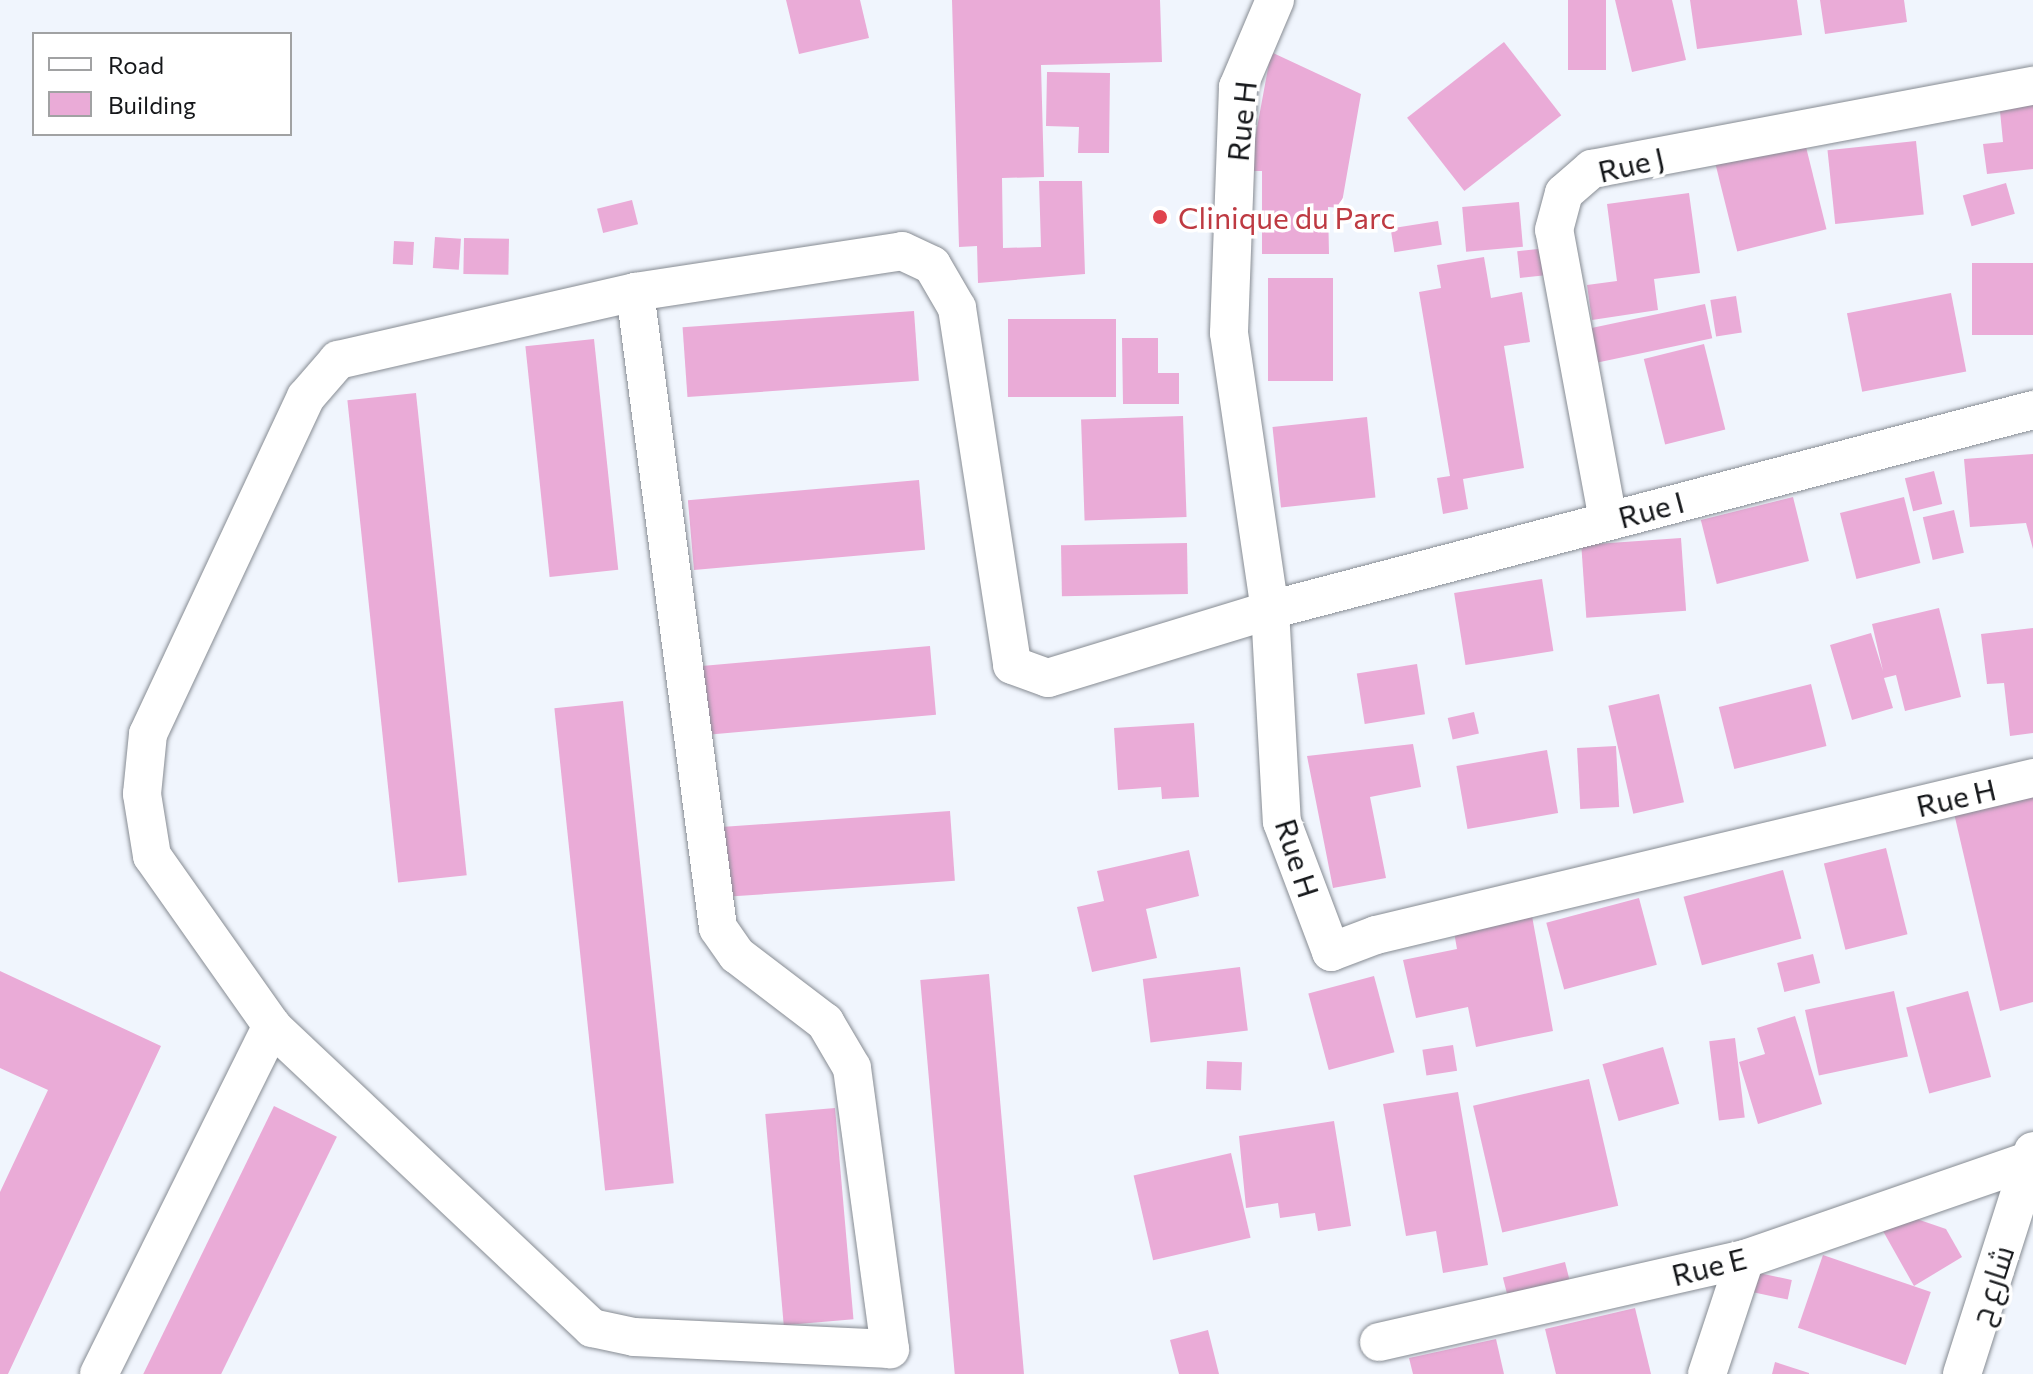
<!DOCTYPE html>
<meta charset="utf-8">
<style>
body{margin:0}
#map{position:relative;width:2033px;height:1374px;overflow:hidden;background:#f0f5fd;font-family:Commissioner,Cairo,sans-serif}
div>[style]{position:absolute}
.building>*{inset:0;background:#eaabd7;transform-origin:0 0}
.roads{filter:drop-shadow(0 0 2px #878c93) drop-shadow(0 0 2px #878c93)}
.minor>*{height:38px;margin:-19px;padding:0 19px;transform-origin:19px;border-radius:19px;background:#fff}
.dots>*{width:22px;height:22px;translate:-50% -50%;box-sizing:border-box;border:4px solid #fff;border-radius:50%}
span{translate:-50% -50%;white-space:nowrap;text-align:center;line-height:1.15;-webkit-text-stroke:7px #fff;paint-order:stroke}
.street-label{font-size:30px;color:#15171a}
.health-label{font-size:30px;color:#be3a42}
.left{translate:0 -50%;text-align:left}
.legend{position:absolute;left:32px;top:32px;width:260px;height:104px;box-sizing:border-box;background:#fff;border:2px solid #a1a2a3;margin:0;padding:10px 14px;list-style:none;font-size:24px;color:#15171a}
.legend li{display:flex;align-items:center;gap:16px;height:40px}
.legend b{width:40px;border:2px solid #a1a2a3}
</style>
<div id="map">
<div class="building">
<i style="clip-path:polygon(786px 0,860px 0,869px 38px,799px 54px)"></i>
<i style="clip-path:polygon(952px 0,1160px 0,1162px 62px,1041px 65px,1044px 177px,1002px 178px,1003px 248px,1041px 247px,1039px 181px,1082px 181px,1085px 274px,978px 283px,977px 246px,959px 247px)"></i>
<i style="left:1568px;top:0;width:38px;height:70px"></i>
<i style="clip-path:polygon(1615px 0,1672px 0,1686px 60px,1632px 72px)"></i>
<i style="clip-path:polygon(1690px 0,1797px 0,1802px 35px,1697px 49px)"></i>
<i style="clip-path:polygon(1820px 0,1904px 0,1907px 22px,1825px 34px)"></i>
<i style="left:1504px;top:42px;width:93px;height:123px;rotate:52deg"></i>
<i style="clip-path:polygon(1271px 52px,1361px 94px,1341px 208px,1328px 207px,1329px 254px,1262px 254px,1262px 171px,1249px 171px)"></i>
<i style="clip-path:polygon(1047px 72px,1110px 73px,1109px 153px,1078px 153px,1079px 127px,1046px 126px)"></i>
<i style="clip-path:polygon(2033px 97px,2033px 169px,1987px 174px,1983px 144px,2003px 142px,1999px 101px)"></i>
<i style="left:1804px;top:139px;width:93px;height:92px;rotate:76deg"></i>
<i style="left:1916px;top:141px;width:74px;height:89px;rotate:84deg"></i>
<i style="left:2006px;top:183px;width:32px;height:45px;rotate:74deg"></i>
<i style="clip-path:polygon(1689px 193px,1700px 273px,1654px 279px,1658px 310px,1592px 320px,1587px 285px,1617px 281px,1607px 204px)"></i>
<i style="left:632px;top:200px;width:25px;height:36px;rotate:76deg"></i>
<i style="left:1519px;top:202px;width:45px;height:57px;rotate:85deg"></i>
<i style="left:1438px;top:221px;width:24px;height:48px;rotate:81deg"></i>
<i style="left:435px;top:237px;width:26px;height:31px;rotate:4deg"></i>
<i style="left:464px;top:238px;width:45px;height:36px;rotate:1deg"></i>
<i style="left:394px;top:241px;width:20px;height:23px;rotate:3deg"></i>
<i style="left:1547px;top:248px;width:27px;height:30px;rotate:84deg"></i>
<i style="clip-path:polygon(1484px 257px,1491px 298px,1522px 292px,1530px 342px,1504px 346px,1524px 468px,1463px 479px,1468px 509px,1443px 514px,1437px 478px,1450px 476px,1419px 292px,1441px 288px,1437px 265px)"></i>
<i style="left:2033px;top:263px;width:72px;height:61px;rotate:90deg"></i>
<i style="left:1268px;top:278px;width:65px;height:103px"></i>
<i style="left:1951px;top:293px;width:80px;height:106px;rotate:79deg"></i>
<i style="left:1736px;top:296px;width:37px;height:26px;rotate:81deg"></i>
<i style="left:1705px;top:304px;width:35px;height:122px;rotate:78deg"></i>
<i style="left:914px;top:311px;width:70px;height:232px;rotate:86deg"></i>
<i style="left:1008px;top:319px;width:108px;height:78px"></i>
<i style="clip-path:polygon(1122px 338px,1158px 338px,1158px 373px,1179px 373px,1179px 404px,1123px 404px)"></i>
<i style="left:594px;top:339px;width:232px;height:69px;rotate:84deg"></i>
<i style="left:1704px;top:344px;width:88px;height:62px;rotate:76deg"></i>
<i style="left:416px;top:393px;width:485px;height:69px;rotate:84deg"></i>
<i style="left:1183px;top:416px;width:101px;height:102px;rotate:88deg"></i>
<i style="left:1367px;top:417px;width:81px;height:95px;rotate:84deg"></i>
<i style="clip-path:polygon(2033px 454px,2033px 549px,2026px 523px,1970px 527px,1964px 459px)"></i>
<i style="left:1934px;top:471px;width:34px;height:30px;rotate:76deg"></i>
<i style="left:919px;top:480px;width:70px;height:232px;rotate:85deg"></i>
<i style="left:1793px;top:497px;width:66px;height:95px;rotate:76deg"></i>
<i style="left:1904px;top:497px;width:68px;height:66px;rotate:76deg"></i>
<i style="left:1954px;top:510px;width:44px;height:32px;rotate:77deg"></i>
<i style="left:1681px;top:538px;width:73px;height:100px;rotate:86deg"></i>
<i style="left:1187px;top:543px;width:51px;height:126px;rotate:89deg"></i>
<i style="left:1542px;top:579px;width:73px;height:89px;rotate:81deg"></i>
<i style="clip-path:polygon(1939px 608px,1961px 697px,1905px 711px,1896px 675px,1884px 678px,1893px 708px,1852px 720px,1830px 645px,1871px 633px,1883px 671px,1872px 624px)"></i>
<i style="clip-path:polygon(2033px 628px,2033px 733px,2010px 736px,2004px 683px,1987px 684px,1981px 634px)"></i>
<i style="left:930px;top:646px;width:69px;height:232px;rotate:85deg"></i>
<i style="left:1417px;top:664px;width:51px;height:61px;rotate:81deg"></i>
<i style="left:1811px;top:684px;width:64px;height:95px;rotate:76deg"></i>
<i style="left:1659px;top:694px;width:111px;height:52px;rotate:77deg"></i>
<i style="left:623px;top:701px;width:485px;height:69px;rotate:84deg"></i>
<i style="left:1474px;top:712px;width:22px;height:27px;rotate:77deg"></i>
<i style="clip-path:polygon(1194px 723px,1199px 797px,1162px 799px,1161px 787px,1118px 790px,1114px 728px)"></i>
<i style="clip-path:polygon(1413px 744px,1421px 787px,1370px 797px,1386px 878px,1333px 888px,1307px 756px)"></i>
<i style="left:1616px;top:746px;width:61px;height:39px;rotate:87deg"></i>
<i style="left:1547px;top:750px;width:64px;height:92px;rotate:80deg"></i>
<i style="clip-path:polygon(2033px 788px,2033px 1002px,2000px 1011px,1953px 809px)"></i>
<i style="left:950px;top:811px;width:70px;height:233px;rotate:86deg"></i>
<i style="left:1886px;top:848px;width:89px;height:64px;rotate:76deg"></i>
<i style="clip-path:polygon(1189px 850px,1199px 896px,1146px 909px,1157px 958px,1092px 972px,1077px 907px,1104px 901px,1097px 871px)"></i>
<i style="left:1783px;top:870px;width:71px;height:103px;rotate:75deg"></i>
<i style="left:1639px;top:898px;width:69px;height:96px;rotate:75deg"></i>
<i style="clip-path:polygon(1532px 916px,1553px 1031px,1476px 1047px,1468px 1007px,1416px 1018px,1403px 960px,1457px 949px,1454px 932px)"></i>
<i style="left:1813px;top:954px;width:30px;height:37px;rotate:76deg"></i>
<i style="left:1240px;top:967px;width:64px;height:98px;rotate:83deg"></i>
<i style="clip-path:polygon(0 971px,161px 1046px,8px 1374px,0 1374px,0 1192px,48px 1090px,0 1068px)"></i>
<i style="left:989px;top:974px;width:402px;height:69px;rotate:85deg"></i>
<i style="left:1374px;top:976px;width:79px;height:68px;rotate:75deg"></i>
<i style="left:1894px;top:991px;width:67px;height:91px;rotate:78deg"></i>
<i style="left:1968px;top:991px;width:89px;height:64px;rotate:75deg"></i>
<i style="clip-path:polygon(1795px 1016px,1822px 1104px,1758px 1124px,1739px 1062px,1765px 1054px,1757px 1028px)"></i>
<i style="left:1735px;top:1038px;width:80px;height:26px;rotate:83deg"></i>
<i style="left:1453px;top:1045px;width:26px;height:31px;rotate:81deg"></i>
<i style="left:1663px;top:1047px;width:59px;height:63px;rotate:74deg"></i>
<i style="left:1207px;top:1061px;width:35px;height:28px;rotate:2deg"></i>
<i style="left:1589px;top:1079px;width:130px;height:119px;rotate:77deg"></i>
<i style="clip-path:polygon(1458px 1092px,1488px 1265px,1443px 1273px,1436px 1231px,1406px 1236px,1383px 1104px)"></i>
<i style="left:274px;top:1106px;width:70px;height:299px;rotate:26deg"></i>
<i style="left:835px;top:1108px;width:212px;height:70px;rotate:85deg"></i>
<i style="clip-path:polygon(1334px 1121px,1351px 1226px,1318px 1231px,1315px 1213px,1280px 1218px,1278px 1203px,1246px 1208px,1239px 1136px)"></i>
<i style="left:1231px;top:1153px;width:87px;height:100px;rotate:77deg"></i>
<i style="clip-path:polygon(1908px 1216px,1946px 1229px,1962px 1257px,1914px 1286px,1883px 1231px)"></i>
<i style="left:1823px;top:1255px;width:114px;height:77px;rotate:19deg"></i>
<i style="left:1565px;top:1262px;width:21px;height:64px;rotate:76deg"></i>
<i style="left:1740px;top:1269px;width:53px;height:20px;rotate:12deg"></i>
<i style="clip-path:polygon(1635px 1308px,1651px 1374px,1556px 1374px,1545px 1329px)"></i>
<i style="clip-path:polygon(1208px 1330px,1219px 1374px,1179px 1374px,1170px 1340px)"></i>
<i style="clip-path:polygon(1496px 1339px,1504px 1374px,1413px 1374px,1409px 1358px)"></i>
<i style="clip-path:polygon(1775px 1362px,1809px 1373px,1809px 1374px,1772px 1374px)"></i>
</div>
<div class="roads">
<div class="minor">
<i style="left:1275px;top:0;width:95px;rotate:113deg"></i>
<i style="left:1238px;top:87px;width:246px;rotate:92.1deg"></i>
<i style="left:1229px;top:333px;width:280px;rotate:81.6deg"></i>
<i style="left:1270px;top:610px;width:212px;rotate:86.8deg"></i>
<i style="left:1282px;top:822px;width:139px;rotate:69.3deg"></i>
<i style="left:1331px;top:952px;width:48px;rotate:-20.7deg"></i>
<i style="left:1376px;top:935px;width:675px;rotate:-13.44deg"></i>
<i style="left:635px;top:292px;width:641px;rotate:82.56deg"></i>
<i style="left:718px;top:928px;width:33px;rotate:55deg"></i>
<i style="left:737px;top:955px;width:111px;rotate:37.3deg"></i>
<i style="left:825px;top:1022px;width:53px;rotate:59.6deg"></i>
<i style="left:852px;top:1068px;width:284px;rotate:82.3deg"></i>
<i style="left:890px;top:1349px;width:256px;rotate:-177.3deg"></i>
<i style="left:634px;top:1337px;width:43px;rotate:-167.9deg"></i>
<i style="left:592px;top:1328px;width:440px;rotate:-136.7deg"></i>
<i style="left:272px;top:1026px;width:208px;rotate:-125.2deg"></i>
<i style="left:152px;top:856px;width:63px;rotate:-99.2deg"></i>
<i style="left:142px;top:794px;width:60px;rotate:-84.3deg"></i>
<i style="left:148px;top:734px;width:372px;rotate:-64.9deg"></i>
<i style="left:306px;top:397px;width:49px;rotate:-49.1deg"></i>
<i style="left:338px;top:360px;width:305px;rotate:-12.9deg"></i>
<i style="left:635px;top:292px;width:270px;rotate:-8.7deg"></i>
<i style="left:902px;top:251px;width:33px;rotate:25deg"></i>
<i style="left:932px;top:265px;width:50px;rotate:59.8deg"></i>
<i style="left:957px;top:308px;width:361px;rotate:81.2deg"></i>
<i style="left:1012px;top:665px;width:38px;rotate:20deg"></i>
<i style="left:1048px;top:678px;width:232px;rotate:-17deg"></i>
<i style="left:1270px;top:610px;width:789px;rotate:-14.69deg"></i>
<i style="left:1608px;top:520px;width:295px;rotate:-100.5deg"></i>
<i style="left:1554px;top:230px;width:38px;rotate:-75deg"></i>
<i style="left:1564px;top:193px;width:37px;rotate:-41deg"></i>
<i style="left:1592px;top:169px;width:449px;rotate:-10.7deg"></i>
<i style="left:1379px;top:1342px;width:375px;rotate:-12.8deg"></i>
<i style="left:1745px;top:1259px;width:305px;rotate:-19.1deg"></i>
<i style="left:99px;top:1374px;width:389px;rotate:-63.6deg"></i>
<i style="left:1707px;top:1374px;width:121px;rotate:-71.7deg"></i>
<i style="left:1962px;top:1374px;width:234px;rotate:-72.3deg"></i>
</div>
</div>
<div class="dots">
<i style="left:1160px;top:217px;background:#e0444e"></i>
</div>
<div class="street-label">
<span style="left:1241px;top:121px;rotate:-84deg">Rue H</span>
<span style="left:1631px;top:164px;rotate:-13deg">Rue J</span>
<span style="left:1651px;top:509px;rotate:-15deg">Rue I</span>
<span style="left:1956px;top:797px;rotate:-13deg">Rue H</span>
<span style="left:1298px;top:858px;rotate:72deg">Rue H</span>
<span style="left:1709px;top:1266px;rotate:-14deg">Rue E</span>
<span style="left:1991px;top:1285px;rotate:-72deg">شارع ح</span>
</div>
<div class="health-label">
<span class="left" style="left:1178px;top:217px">Clinique du Parc</span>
</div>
<ul class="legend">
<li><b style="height:10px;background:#fff"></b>Road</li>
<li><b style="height:22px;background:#eaabd7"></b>Building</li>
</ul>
</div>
